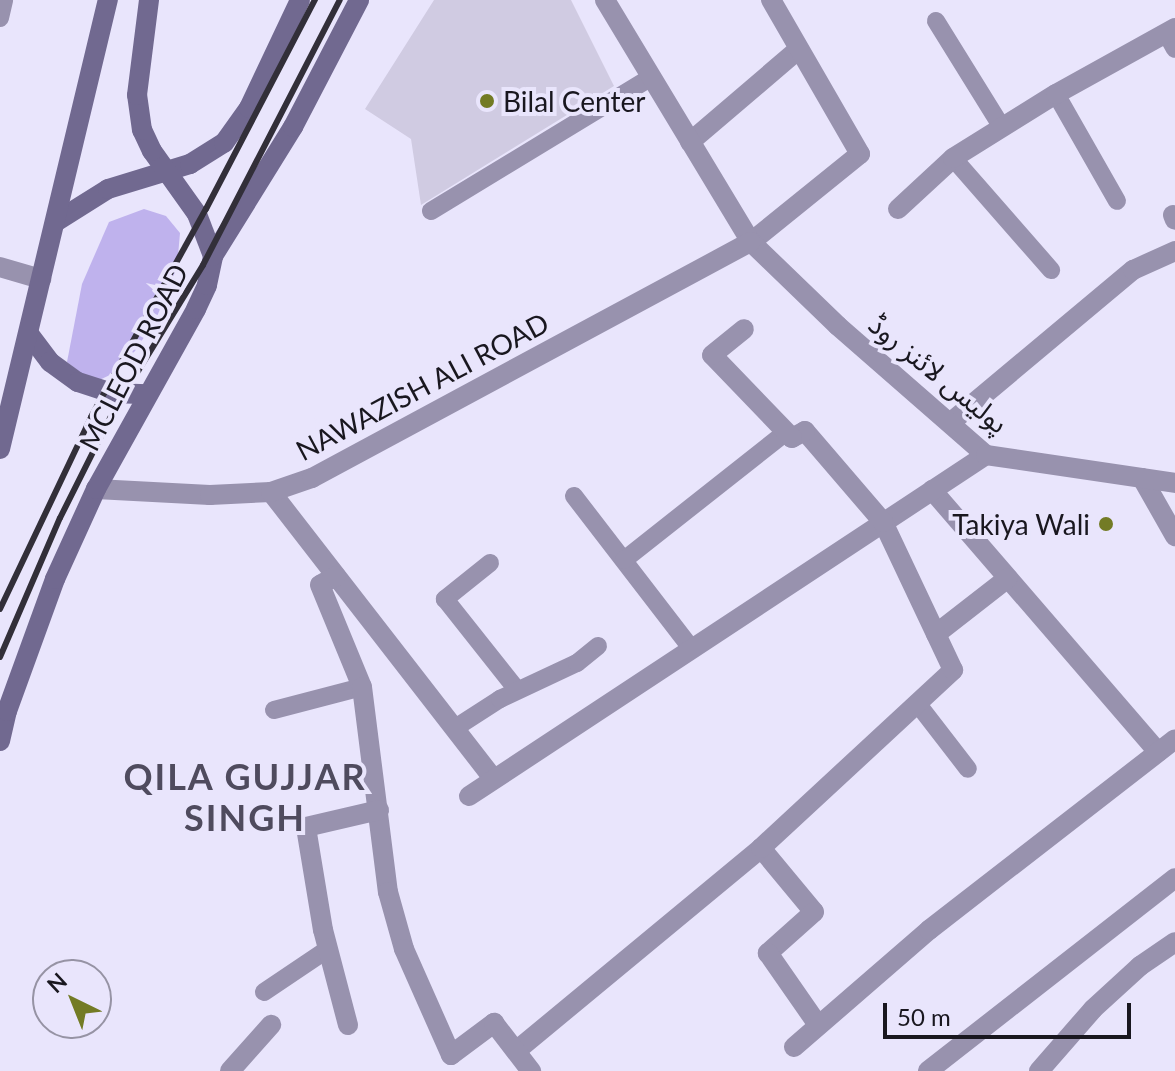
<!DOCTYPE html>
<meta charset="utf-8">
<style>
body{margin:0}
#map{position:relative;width:1175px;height:1071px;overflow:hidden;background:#e9e5fc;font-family:Lato,"Noto Sans Arabic",sans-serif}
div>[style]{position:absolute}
.green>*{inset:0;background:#bfb2ed}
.building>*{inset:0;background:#d0cbe2}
.service>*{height:18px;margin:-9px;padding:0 9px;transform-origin:9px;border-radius:9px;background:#9892ae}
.minor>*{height:20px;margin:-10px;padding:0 10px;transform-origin:10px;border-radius:10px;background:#9892ae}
.tertiary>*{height:20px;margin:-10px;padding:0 10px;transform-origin:10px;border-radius:10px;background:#9892ae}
.secondary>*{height:20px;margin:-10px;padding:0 10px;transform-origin:10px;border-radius:10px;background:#716990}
.rail>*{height:6px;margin:-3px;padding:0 3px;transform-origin:3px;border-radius:3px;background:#322f39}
.dots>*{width:22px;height:22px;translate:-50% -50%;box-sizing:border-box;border:4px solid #e9e5fc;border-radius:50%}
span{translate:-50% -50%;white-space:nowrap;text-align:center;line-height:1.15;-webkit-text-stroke:8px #e9e5fc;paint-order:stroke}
.poi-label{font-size:28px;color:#19171f}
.left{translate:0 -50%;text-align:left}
.right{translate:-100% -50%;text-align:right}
.street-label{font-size:28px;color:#19171f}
.district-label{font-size:36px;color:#4f4b5e;font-weight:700;letter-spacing:2px}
.north{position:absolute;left:32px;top:959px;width:80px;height:80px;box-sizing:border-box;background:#e9e5fc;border:2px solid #9693a4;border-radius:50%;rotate:317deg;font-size:22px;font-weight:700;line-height:32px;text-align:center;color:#19171f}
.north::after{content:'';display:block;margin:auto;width:28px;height:36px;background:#737b25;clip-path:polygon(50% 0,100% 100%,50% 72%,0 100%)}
.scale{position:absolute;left:883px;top:1003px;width:248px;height:36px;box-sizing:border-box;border:4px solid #19171f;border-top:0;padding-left:10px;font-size:24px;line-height:28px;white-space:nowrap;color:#19171f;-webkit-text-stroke:6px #e9e5fc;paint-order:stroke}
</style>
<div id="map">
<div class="green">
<i style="clip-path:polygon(144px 209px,166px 216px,180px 233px,177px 267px,156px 319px,135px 351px,112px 374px,93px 383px,67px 362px,82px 284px,109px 222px)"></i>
</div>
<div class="building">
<i style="clip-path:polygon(434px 0,571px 0,614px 86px,421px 205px,411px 139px,365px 109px)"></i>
</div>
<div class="service">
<i style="left:0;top:18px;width:18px;rotate:-77deg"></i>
<i style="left:936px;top:21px;width:123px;rotate:58.2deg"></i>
<i style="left:1166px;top:33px;width:18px;rotate:61deg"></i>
<i style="left:1056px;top:94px;width:123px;rotate:60.3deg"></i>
<i style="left:953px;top:158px;width:149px;rotate:48.8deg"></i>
<i style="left:431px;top:211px;width:258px;rotate:-31.3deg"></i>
<i style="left:574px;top:496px;width:193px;rotate:52.4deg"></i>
<i style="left:624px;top:560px;width:206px;rotate:-38.3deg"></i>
<i style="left:490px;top:563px;width:58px;rotate:141.3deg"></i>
<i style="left:445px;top:599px;width:116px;rotate:51.6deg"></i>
<i style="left:917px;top:703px;width:83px;rotate:52.3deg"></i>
<i style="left:274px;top:710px;width:91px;rotate:-14.6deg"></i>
<i style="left:455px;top:728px;width:54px;rotate:-32.8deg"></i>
<i style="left:500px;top:699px;width:85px;rotate:-25.1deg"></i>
<i style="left:577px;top:663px;width:27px;rotate:-39deg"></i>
<i style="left:264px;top:992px;width:77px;rotate:-33.9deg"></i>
</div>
<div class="minor">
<i style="left:690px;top:142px;width:143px;rotate:-40.5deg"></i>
<i style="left:898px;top:209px;width:75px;rotate:-42.8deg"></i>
<i style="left:953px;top:158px;width:121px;rotate:-31.9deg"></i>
<i style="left:1056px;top:94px;width:136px;rotate:-29deg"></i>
<i style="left:1173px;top:215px;width:5px;rotate:68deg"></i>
<i style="left:751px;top:242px;width:140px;rotate:-38.9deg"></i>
<i style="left:860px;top:154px;width:178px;rotate:-120deg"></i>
<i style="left:0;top:267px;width:43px;rotate:16.3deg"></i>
<i style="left:950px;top:423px;width:239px;rotate:-39.9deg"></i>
<i style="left:1133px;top:270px;width:46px;rotate:-24.3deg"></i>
<i style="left:1142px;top:478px;width:67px;rotate:60.4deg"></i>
<i style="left:932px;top:490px;width:346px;rotate:49.2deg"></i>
<i style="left:271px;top:492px;width:363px;rotate:52.2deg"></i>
<i style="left:336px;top:576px;width:18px;rotate:151deg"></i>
<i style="left:320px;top:585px;width:110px;rotate:67.6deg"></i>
<i style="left:362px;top:687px;width:207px;rotate:82.8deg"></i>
<i style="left:388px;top:892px;width:59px;rotate:74.3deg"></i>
<i style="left:404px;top:949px;width:116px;rotate:66.1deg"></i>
<i style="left:936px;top:634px;width:91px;rotate:-37.9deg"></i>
<i style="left:469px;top:796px;width:619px;rotate:-33.41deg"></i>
<i style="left:761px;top:848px;width:83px;rotate:50.4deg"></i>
<i style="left:814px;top:912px;width:62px;rotate:138.3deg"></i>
<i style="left:768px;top:953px;width:88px;rotate:55.2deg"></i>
<i style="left:348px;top:1025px;width:98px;rotate:-104.7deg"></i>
<i style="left:323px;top:930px;width:104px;rotate:-99.4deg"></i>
<i style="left:306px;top:827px;width:75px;rotate:-13.1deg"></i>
<i style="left:794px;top:1047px;width:179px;rotate:-40.9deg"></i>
<i style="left:929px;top:930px;width:311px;rotate:-37.8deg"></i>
<i style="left:516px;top:1051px;width:318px;rotate:-39.6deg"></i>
<i style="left:761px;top:848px;width:262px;rotate:-42.8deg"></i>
<i style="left:953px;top:670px;width:164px;rotate:-115.3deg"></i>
<i style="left:883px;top:522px;width:120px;rotate:-130.6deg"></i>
<i style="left:805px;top:431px;width:15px;rotate:152deg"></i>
<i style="left:792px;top:438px;width:115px;rotate:-133.9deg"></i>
<i style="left:712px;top:355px;width:41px;rotate:-39.1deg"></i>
<i style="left:451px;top:1055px;width:54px;rotate:-36.7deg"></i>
<i style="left:494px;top:1023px;width:61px;rotate:52.4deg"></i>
<i style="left:230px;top:1071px;width:62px;rotate:-48.3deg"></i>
<i style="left:928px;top:1071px;width:313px;rotate:-38deg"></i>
<i style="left:1039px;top:1071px;width:82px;rotate:-48.9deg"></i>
<i style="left:1093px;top:1009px;width:64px;rotate:-42.5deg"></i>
<i style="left:1140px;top:966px;width:42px;rotate:-34.4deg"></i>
</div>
<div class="tertiary">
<i style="left:605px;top:0;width:283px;rotate:58.9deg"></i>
<i style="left:751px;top:242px;width:121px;rotate:44deg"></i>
<i style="left:838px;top:326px;width:196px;rotate:41.1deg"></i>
<i style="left:986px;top:455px;width:191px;rotate:8.4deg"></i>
<i style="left:96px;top:489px;width:114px;rotate:3deg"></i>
<i style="left:210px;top:495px;width:61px;rotate:-2.8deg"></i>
<i style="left:271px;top:492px;width:43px;rotate:-18.9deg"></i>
<i style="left:312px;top:478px;width:498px;rotate:-28.3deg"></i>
</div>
<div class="secondary">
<i style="left:57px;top:221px;width:60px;rotate:-32.1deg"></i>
<i style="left:108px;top:189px;width:86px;rotate:-17deg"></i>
<i style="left:190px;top:164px;width:40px;rotate:-32deg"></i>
<i style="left:224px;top:143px;width:43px;rotate:-54.5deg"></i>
<i style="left:249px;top:108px;width:119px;rotate:-64.7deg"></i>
<i style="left:213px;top:256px;width:152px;rotate:-58.2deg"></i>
<i style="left:293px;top:127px;width:143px;rotate:-62.5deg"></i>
<i style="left:29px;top:334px;width:35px;rotate:53deg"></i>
<i style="left:50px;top:362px;width:34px;rotate:36deg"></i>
<i style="left:78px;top:382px;width:36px;rotate:18deg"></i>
<i style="left:112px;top:393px;width:35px;rotate:2deg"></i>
<i style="left:0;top:449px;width:462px;rotate:-76.5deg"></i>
<i style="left:0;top:741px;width:31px;rotate:-77deg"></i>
<i style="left:7px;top:711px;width:140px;rotate:-70deg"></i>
<i style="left:55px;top:579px;width:99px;rotate:-65.5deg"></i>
<i style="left:96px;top:489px;width:206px;rotate:-60.9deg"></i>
<i style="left:196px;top:309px;width:26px;rotate:-65deg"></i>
<i style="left:207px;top:285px;width:30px;rotate:-78deg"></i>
<i style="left:213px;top:256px;width:45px;rotate:-110.9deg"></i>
<i style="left:197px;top:214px;width:77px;rotate:-125.5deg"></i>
<i style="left:152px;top:151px;width:23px;rotate:-115deg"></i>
<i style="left:142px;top:130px;width:35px;rotate:-98deg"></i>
<i style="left:137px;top:95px;width:96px;rotate:-82.8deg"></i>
</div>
<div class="rail">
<i style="left:0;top:609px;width:212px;rotate:-64.6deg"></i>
<i style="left:91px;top:417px;width:238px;rotate:-61.1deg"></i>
<i style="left:206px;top:209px;width:236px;rotate:-62.5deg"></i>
<i style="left:0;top:657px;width:151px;rotate:-66.7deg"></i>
<i style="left:60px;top:518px;width:119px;rotate:-63.4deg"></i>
<i style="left:113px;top:412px;width:172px;rotate:-58.5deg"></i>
<i style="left:203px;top:265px;width:298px;rotate:-62.7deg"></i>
</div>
<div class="dots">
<i style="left:487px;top:101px;background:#737b25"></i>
<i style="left:1106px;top:524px;background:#737b25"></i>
</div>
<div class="poi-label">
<span class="left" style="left:503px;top:101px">Bilal Center</span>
<span class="right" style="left:1090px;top:524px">Takiya Wali</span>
</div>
<div class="street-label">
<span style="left:133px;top:357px;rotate:-63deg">MCLEOD ROAD</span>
<span style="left:939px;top:373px;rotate:39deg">پولیس لائنز روڈ</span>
<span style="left:422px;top:386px;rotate:-28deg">NAWAZISH ALI ROAD</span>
</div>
<div class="district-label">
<span style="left:245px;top:797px">QILA GUJJAR<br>SINGH</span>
</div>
<div class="north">N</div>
<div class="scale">50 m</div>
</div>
